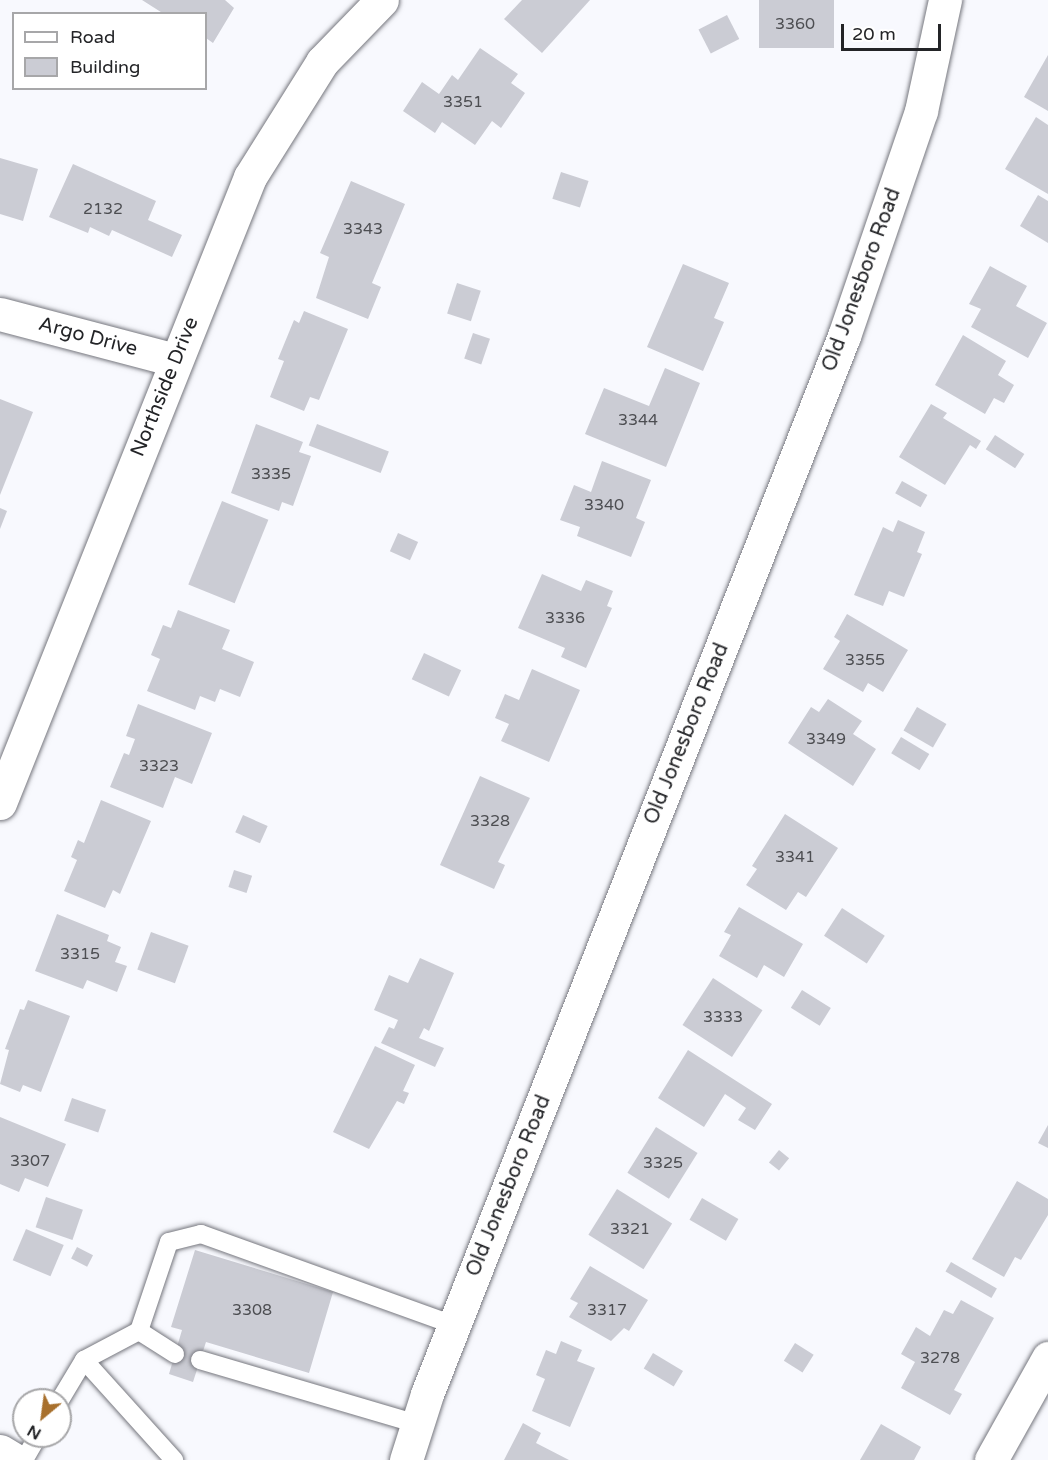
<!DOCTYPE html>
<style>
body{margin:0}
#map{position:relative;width:1048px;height:1460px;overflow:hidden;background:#f8f9fe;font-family:"Varela Round",sans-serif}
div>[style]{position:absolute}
.building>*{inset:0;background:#cbccd4;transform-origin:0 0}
.roads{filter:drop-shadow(0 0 2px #76777e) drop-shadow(0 0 2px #76777e)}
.service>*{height:18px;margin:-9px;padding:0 9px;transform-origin:9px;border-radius:9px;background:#fff}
.minor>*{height:33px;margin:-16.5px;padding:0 16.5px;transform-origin:16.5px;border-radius:16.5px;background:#fff}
span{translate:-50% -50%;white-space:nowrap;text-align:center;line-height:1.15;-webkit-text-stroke:4.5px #fff;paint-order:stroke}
.number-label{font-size:16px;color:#4d4e52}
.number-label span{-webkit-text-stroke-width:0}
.street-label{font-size:20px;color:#232427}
.legend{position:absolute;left:12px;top:12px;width:195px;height:78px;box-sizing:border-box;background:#fff;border:2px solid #a7a7a9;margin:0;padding:8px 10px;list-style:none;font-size:18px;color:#232427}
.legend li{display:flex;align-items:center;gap:12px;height:30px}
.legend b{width:30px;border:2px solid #a7a7a9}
.north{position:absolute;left:12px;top:1388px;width:60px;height:60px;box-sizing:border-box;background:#fff;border:2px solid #a7a7a9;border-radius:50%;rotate:209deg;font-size:16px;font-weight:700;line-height:24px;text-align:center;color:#232427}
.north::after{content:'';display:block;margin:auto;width:21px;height:27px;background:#a8702d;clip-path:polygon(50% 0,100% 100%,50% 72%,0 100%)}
.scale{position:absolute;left:841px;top:24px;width:100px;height:27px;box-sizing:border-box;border:3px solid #232427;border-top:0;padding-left:8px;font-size:18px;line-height:21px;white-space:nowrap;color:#232427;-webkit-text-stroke:4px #fff;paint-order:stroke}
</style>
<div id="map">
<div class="building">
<i style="clip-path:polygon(142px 0,225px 0,234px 8px,213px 43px,206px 38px,206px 14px,164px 14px)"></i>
<i style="clip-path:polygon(522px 0,590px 0,542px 53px,504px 19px)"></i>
<i style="left:759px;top:0;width:75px;height:48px"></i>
<i style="left:727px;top:15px;width:27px;height:32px;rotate:63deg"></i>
<i style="clip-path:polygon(480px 48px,518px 74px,511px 83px,525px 93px,501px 128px,492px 121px,475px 145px,442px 122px,435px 133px,403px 111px,422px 82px,439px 94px,452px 75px,458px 80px)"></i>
<i style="clip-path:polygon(1048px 55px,1048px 111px,1024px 97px)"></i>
<i style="clip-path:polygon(1036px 117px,1048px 125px,1048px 194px,1005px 169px)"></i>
<i style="clip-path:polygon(0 158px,38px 169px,23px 221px,0 214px)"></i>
<i style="clip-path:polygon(73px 164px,156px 201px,148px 220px,182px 235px,172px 257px,112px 230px,109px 236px,90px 227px,88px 233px,49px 217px)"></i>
<i style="left:561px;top:172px;width:29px;height:28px;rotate:18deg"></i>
<i style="clip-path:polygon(351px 181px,405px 204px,372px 283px,381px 287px,368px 319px,316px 298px,329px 257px,320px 253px)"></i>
<i style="clip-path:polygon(1038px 195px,1048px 201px,1048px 243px,1020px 226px)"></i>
<i style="clip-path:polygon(683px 264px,729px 283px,714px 318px,724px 322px,703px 371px,647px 347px)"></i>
<i style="clip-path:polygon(990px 266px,1027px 286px,1016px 306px,1047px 323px,1028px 358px,971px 327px,981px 309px,969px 304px)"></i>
<i style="left:457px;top:283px;width:25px;height:32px;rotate:18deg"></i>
<i style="clip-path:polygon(304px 311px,348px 329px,319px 400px,310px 397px,304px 411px,270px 397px,284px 361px,278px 359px,294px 320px,299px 323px)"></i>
<i style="left:473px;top:333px;width:18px;height:27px;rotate:19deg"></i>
<i style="clip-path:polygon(963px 335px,1006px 361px,998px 375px,1014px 385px,1004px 403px,994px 398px,985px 414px,935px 385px)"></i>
<i style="clip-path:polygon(665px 368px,700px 383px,666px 467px,585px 434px,604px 388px,649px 406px)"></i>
<i style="clip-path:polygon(0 399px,33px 412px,0 495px)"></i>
<i style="clip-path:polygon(931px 404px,947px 413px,943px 418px,981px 441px,976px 449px,970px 445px,945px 485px,899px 457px)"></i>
<i style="clip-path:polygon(256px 424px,303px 442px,299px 452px,311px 456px,293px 506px,282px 502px,279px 511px,231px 493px)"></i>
<i style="left:317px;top:424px;width:77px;height:23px;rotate:21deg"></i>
<i style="left:995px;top:435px;width:35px;height:17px;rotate:33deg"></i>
<i style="clip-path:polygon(602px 461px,651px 480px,636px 518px,645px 522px,631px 557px,577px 536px,580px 527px,560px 520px,574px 485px,591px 492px)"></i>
<i style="left:902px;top:481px;width:29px;height:14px;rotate:29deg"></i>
<i style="left:222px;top:501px;width:50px;height:90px;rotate:22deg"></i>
<i style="clip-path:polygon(0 508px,7px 511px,0 529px)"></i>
<i style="clip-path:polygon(898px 520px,925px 532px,917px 552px,922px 554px,904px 597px,889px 591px,883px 606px,854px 595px,883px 527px,893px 532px)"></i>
<i style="left:398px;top:533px;width:22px;height:20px;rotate:24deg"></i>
<i style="clip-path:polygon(542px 574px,581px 591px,586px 580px,613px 591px,607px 606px,612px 608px,586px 668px,561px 657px,565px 648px,518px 628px)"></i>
<i style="clip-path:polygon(178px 610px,230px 630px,222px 649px,254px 662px,240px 697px,220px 689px,215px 702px,200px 696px,195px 710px,147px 691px,160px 659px,151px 655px,163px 625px,171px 628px)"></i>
<i style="clip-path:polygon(847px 614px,908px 650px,883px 692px,868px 683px,863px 692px,823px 669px,840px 641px,834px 637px)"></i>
<i style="left:424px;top:653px;width:41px;height:29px;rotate:25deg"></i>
<i style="clip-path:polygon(532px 669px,580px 690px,549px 762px,501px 741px,509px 724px,495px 718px,505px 694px,519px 700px)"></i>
<i style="clip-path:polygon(828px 699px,862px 721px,853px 734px,876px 749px,853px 786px,788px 743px,811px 707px,819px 712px)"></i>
<i style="clip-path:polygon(138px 704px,212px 733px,192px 784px,175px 777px,163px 808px,110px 787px,124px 753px,129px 755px,135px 739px,126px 736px)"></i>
<i style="left:917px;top:707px;width:34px;height:27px;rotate:30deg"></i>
<i style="left:901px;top:737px;width:33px;height:19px;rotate:31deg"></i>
<i style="clip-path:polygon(480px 776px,530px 798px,498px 862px,505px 865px,494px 889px,440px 865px)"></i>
<i style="clip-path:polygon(101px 800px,151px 821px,120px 894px,113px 890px,105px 908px,64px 891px,77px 860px,71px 857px,78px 840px,84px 843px)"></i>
<i style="clip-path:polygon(785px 814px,838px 848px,806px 897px,798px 892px,786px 910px,746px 885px,757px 869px,752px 866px)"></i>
<i style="left:243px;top:815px;width:27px;height:19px;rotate:24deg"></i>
<i style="left:234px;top:870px;width:19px;height:18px;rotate:18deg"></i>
<i style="clip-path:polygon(739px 907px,803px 944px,784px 977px,764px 965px,757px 978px,719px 956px,731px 935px,724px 932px)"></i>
<i style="left:842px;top:908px;width:51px;height:33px;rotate:33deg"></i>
<i style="clip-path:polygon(57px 914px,109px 935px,107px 941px,121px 947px,115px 962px,127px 966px,117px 992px,87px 980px,83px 989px,35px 971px)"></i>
<i style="left:151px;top:932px;width:40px;height:40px;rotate:20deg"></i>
<i style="clip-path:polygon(420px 958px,454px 973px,429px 1031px,424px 1028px,419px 1038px,444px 1048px,435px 1067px,381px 1043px,389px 1027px,394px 1029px,398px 1020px,374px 1010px,389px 975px,408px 983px)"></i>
<i style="left:713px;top:978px;width:59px;height:56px;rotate:33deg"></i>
<i style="left:802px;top:990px;width:34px;height:21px;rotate:32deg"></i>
<i style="clip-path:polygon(28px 1000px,70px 1016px,41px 1092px,23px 1085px,20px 1092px,0 1084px,9px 1050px,5px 1049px,20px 1009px,24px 1010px)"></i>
<i style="clip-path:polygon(375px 1046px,415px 1065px,403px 1091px,409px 1093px,404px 1104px,397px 1101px,369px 1149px,333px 1132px)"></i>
<i style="clip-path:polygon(688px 1050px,772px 1104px,755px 1130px,738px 1120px,746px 1108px,725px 1094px,704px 1127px,658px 1098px)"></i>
<i style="left:72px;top:1098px;width:36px;height:24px;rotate:19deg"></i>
<i style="clip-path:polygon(0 1117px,66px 1144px,48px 1187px,25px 1178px,19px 1192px,0 1184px)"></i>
<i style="clip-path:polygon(1048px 1125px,1048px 1148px,1038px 1143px)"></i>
<i style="left:656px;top:1127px;width:49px;height:54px;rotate:32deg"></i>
<i style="left:779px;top:1150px;width:13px;height:16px;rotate:39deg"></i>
<i style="clip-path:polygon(1017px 1181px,1048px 1199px,1048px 1215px,1021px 1260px,1015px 1257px,1004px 1277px,972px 1259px)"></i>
<i style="left:617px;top:1189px;width:65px;height:54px;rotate:32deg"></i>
<i style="left:46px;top:1197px;width:39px;height:32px;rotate:19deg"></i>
<i style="left:702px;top:1198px;width:42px;height:25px;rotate:30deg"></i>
<i style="left:26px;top:1229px;width:41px;height:34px;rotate:23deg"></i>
<i style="left:77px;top:1247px;width:18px;height:13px;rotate:27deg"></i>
<i style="clip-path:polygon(195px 1250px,333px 1292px,309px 1373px,206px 1342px,193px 1382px,169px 1374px,182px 1330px,171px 1327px)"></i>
<i style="left:951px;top:1262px;width:53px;height:11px;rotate:30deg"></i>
<i style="clip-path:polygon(590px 1266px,648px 1300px,629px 1331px,624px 1328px,611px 1341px,569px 1317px,578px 1303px,570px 1299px)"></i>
<i style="clip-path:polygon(961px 1300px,994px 1318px,954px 1390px,962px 1394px,950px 1415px,901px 1388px,915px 1362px,901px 1354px,916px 1327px,930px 1336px,944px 1310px,953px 1314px)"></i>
<i style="clip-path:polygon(561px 1341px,582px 1350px,577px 1361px,595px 1368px,570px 1427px,532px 1411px,545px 1379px,536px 1375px,546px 1350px,556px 1354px)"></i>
<i style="left:795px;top:1343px;width:22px;height:21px;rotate:32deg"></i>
<i style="left:653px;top:1353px;width:35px;height:18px;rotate:31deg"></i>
<i style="clip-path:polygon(523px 1423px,541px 1433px,536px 1443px,569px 1460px,504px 1460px)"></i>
<i style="clip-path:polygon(881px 1424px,921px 1447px,914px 1460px,860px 1460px)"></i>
</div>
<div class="roads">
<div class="service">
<i style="left:175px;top:1354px;width:43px;rotate:-147.4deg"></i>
<i style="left:139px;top:1331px;width:94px;rotate:-71.4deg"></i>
<i style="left:169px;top:1242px;width:33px;rotate:-14deg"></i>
<i style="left:201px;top:1234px;width:269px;rotate:19.8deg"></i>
<i style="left:84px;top:1360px;width:135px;rotate:48deg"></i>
<i style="left:200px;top:1360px;width:227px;rotate:16.4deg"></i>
<i style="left:60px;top:1400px;width:47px;rotate:-59deg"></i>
<i style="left:84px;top:1360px;width:62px;rotate:-27.8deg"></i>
<i style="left:24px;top:1460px;width:28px;rotate:-60deg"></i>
</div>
<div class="minor">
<i style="left:0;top:314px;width:181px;rotate:14.7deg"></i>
<i style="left:0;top:803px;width:674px;rotate:-68.23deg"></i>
<i style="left:250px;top:177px;width:136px;rotate:-57.9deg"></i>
<i style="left:322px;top:62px;width:86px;rotate:-45.9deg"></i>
<i style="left:0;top:1451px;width:17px;rotate:31deg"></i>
<i style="left:406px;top:1460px;width:69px;rotate:-72.3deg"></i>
<i style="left:427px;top:1394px;width:1137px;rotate:-68.49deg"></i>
<i style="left:844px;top:336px;width:238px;rotate:-71.1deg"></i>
<i style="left:921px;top:111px;width:114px;rotate:-77.8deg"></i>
<i style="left:991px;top:1460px;width:117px;rotate:-60.8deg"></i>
</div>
</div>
<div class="number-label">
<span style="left:795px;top:24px">3360</span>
<span style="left:463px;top:102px">3351</span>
<span style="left:103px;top:209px">2132</span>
<span style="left:363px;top:229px">3343</span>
<span style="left:638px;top:420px">3344</span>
<span style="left:271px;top:474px">3335</span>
<span style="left:604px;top:505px">3340</span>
<span style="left:565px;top:618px">3336</span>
<span style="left:865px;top:660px">3355</span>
<span style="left:826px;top:739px">3349</span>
<span style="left:159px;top:766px">3323</span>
<span style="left:490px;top:821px">3328</span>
<span style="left:795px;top:857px">3341</span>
<span style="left:80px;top:954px">3315</span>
<span style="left:723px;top:1017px">3333</span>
<span style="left:30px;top:1161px">3307</span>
<span style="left:663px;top:1163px">3325</span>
<span style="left:630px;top:1229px">3321</span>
<span style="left:252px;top:1310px">3308</span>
<span style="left:607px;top:1310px">3317</span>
<span style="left:940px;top:1358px">3278</span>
</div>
<div class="street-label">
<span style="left:862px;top:280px;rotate:-70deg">Old Jonesboro Road</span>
<span style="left:88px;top:337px;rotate:15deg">Argo Drive</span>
<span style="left:165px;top:387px;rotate:-68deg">Northside Drive</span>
<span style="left:687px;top:734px;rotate:-68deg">Old Jonesboro Road</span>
<span style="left:509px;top:1186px;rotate:-68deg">Old Jonesboro Road</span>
</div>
<ul class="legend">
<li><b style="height:8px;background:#fff"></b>Road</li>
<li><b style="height:16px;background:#cbccd4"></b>Building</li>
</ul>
<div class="north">N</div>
<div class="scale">20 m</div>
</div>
